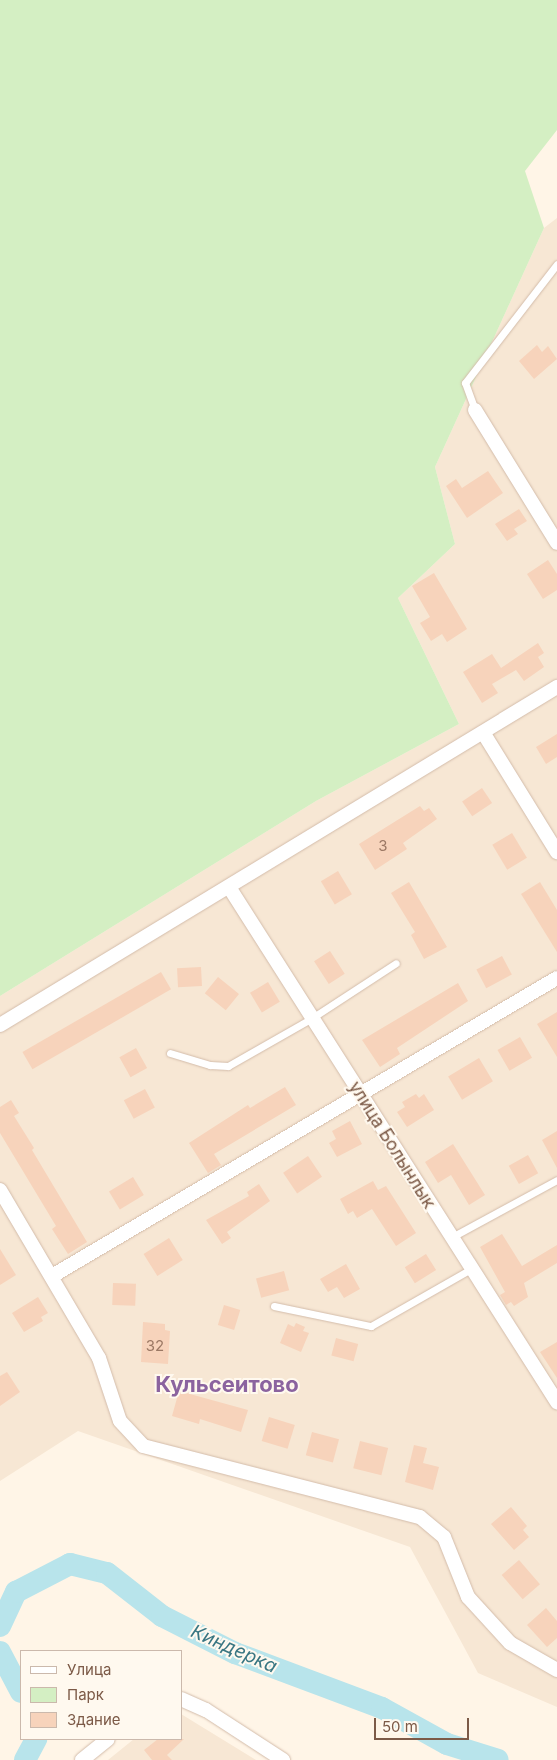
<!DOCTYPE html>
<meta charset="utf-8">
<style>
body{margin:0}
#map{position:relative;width:557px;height:1760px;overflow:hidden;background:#fff5e7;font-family:Inter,sans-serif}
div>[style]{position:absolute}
.residential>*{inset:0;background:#f7e7d4}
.green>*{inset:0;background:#d4efc3}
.river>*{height:22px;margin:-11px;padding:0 11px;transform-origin:11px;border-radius:11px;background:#b8e4eb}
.building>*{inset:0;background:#f7d3bb;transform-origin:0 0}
.roads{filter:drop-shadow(0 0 1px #d3bcaa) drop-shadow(0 0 1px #d3bcaa)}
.service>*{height:7px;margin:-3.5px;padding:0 3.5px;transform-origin:3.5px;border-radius:3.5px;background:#fff}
.minor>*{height:14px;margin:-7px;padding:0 7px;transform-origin:7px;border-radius:7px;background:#fff}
span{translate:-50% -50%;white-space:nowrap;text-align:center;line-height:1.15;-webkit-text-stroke:4px #fff9ef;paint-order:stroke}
.number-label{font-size:15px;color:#9b7864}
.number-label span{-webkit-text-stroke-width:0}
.street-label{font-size:18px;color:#7c5a47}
.water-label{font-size:19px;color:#397682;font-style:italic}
.district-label{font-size:22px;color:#8b639f;font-weight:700}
.legend{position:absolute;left:20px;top:1650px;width:162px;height:90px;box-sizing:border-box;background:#fff9ef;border:1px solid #cbb9ac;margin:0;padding:6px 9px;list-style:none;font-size:15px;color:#7c5a47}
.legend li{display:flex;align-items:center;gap:10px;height:25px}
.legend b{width:25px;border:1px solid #cbb9ac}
.scale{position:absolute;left:374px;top:1718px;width:95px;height:22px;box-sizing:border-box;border:2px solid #7c5a47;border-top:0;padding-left:6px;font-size:15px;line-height:18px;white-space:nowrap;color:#7c5a47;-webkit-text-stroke:4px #fff9ef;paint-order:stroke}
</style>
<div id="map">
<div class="residential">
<i style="clip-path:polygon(557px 218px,557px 1707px,478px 1673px,410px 1547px,78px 1431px,0 1481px,0 996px,316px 801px,459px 724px,398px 598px,455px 544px,435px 467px,544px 228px)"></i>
<i style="clip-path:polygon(181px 1714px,256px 1760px,108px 1760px,134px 1739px,181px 1739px)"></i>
</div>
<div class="green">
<i style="clip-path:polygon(0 0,557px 0,557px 130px,525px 171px,544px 228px,435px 467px,455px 544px,398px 598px,459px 724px,316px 801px,0 996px)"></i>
</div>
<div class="river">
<i style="left:0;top:1626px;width:38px;rotate:-65deg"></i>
<i style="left:16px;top:1592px;width:61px;rotate:-27.4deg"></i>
<i style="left:70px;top:1564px;width:38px;rotate:14deg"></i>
<i style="left:107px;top:1573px;width:70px;rotate:38deg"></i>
<i style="left:162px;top:1616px;width:82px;rotate:26.9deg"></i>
<i style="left:235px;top:1653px;width:157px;rotate:20.5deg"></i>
<i style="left:382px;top:1708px;width:74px;rotate:29deg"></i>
<i style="left:447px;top:1744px;width:53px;rotate:17.4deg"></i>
<i style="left:0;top:1652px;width:45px;rotate:62.3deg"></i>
<i style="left:25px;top:1760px;width:24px;rotate:-62deg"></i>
</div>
<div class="building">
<i style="clip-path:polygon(537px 345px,542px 352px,548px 346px,557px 359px,534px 379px,519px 361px)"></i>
<i style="clip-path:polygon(488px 471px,503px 493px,467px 518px,446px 486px,456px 479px,462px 488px)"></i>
<i style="clip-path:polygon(519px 509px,527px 521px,514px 529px,518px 534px,507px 541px,495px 524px)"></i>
<i style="clip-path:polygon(548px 560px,557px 574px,557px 590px,543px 599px,527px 574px)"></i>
<i style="clip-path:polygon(434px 573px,467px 629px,447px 642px,442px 634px,431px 641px,420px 623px,430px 617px,412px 586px)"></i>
<i style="clip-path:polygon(538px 643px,544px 653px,538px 657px,544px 667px,524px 681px,516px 670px,492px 684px,498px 693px,482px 703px,463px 672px,492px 654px,501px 668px)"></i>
<i style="clip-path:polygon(557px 734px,557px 757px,546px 764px,536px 747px)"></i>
<i style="left:482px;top:788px;width:18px;height:24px;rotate:56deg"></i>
<i style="clip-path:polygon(420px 806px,424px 811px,429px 808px,437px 819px,403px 843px,407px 849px,375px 870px,359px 844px)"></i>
<i style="left:512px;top:833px;width:29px;height:23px;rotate:59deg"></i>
<i style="left:338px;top:871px;width:27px;height:20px;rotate:59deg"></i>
<i style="clip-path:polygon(409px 882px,447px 947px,424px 959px,411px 935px,415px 932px,391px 893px)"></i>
<i style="clip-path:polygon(540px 882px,557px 910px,557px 952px,521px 894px)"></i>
<i style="left:330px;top:951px;width:27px;height:19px;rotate:57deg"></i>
<i style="left:502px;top:956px;width:21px;height:29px;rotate:62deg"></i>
<i style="left:201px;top:967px;width:19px;height:24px;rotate:87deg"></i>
<i style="left:161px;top:972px;width:20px;height:160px;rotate:60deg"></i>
<i style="left:218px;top:977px;width:27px;height:21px;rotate:39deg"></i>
<i style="left:268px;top:982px;width:23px;height:21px;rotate:59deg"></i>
<i style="clip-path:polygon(458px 983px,468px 1001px,397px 1048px,400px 1054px,380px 1067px,362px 1040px)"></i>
<i style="clip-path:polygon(557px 1012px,557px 1057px,537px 1024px)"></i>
<i style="left:520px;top:1037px;width:24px;height:26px;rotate:60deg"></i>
<i style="left:136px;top:1048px;width:23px;height:19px;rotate:61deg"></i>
<i style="left:479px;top:1058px;width:27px;height:36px;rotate:59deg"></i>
<i style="clip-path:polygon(285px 1087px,296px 1105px,214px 1154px,221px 1165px,208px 1173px,189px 1143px,248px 1105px,250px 1108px)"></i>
<i style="left:145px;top:1089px;width:21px;height:24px;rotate:62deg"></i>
<i style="clip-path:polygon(416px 1094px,419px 1098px,424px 1094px,434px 1110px,407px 1127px,397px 1112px,405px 1107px,402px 1102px)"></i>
<i style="clip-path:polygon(11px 1100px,19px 1113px,14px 1116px,34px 1148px,32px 1150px,87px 1242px,68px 1254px,52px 1229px,56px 1226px,0 1133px,0 1107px)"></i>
<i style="clip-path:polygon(350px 1121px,362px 1144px,337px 1157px,329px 1143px,336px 1139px,332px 1131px)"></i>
<i style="clip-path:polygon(557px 1131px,557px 1168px,542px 1140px)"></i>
<i style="clip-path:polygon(453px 1144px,485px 1195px,469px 1205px,451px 1175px,438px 1183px,425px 1162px)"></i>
<i style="left:528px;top:1155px;width:21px;height:22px;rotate:61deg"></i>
<i style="left:308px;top:1156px;width:25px;height:30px;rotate:56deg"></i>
<i style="left:133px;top:1177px;width:21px;height:28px;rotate:59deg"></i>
<i style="clip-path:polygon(373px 1181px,378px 1190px,386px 1186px,416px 1233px,396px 1246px,372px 1209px,357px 1218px,353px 1211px,348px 1214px,340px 1199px)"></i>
<i style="clip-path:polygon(259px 1184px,270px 1201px,227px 1232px,231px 1238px,222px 1244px,206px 1220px,249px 1196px,247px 1192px)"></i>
<i style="clip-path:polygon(502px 1234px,522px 1266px,557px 1245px,557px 1263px,524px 1283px,528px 1297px,514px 1306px,511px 1302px,506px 1305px,500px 1295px,505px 1292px,480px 1247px)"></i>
<i style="left:169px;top:1238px;width:26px;height:30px;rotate:58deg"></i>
<i style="clip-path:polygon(0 1249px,16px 1275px,0 1285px)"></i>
<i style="left:426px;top:1254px;width:19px;height:25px;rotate:58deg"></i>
<i style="clip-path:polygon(346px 1264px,360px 1289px,344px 1298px,337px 1287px,328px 1292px,320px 1279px)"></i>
<i style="left:284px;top:1271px;width:20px;height:29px;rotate:75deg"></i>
<i style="left:113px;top:1283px;width:23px;height:22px;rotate:2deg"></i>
<i style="clip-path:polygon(38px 1297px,48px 1313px,41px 1317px,43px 1321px,24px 1332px,12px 1313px)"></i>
<i style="left:224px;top:1305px;width:17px;height:21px;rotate:17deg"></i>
<i style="clip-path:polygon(143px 1322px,165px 1324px,165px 1330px,170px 1331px,168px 1364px,141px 1362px)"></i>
<i style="clip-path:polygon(296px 1323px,305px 1327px,303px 1331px,309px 1333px,301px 1352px,280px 1343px,288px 1324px,294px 1327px)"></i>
<i style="left:336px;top:1338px;width:23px;height:18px;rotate:15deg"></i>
<i style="clip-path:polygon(557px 1342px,557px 1378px,540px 1352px)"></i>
<i style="clip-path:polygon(7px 1372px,20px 1392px,0 1406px,0 1376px)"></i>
<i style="clip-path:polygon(179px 1391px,248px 1410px,241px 1432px,200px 1419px,199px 1424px,172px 1416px)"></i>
<i style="left:269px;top:1417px;width:27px;height:25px;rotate:17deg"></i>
<i style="left:312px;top:1432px;width:28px;height:24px;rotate:15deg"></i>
<i style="left:360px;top:1441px;width:29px;height:28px;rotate:14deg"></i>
<i style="clip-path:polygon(414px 1445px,427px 1448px,423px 1463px,439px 1467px,433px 1490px,405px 1482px)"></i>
<i style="clip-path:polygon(511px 1507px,527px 1526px,523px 1530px,529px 1537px,514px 1550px,491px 1524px)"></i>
<i style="left:519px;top:1560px;width:32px;height:23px;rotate:49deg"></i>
<i style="clip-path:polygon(546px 1608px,557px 1621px,557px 1638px,547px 1647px,527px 1625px)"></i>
<i style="clip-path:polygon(158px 1739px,184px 1739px,167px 1755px,172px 1760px,152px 1760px,144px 1750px)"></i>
</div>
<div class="roads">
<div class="service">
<i style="left:475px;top:410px;width:29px;rotate:-110deg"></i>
<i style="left:465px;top:383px;width:150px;rotate:-52.3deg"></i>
<i style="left:170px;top:1053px;width:42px;rotate:16.7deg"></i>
<i style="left:210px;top:1065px;width:18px;rotate:3deg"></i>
<i style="left:228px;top:1066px;width:97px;rotate:-29.7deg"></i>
<i style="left:312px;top:1018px;width:100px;rotate:-33.2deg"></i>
<i style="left:452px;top:1237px;width:119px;rotate:-28.5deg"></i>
<i style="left:274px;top:1306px;width:99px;rotate:11.7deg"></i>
<i style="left:371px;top:1326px;width:115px;rotate:-29.7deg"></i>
</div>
<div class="minor">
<i style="left:475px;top:410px;width:156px;rotate:58.3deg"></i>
<i style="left:484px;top:734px;width:139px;rotate:58.3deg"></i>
<i style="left:229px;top:887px;width:611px;rotate:57.51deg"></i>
<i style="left:0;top:1025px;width:652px;rotate:-31.25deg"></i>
<i style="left:0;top:1190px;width:195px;rotate:59.5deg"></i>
<i style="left:99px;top:1358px;width:66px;rotate:71.6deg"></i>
<i style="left:120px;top:1421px;width:34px;rotate:47deg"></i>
<i style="left:143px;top:1446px;width:286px;rotate:14.4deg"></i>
<i style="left:420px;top:1517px;width:31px;rotate:40deg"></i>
<i style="left:444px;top:1537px;width:65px;rotate:68.2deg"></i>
<i style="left:468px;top:1597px;width:62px;rotate:47.6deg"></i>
<i style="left:510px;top:1643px;width:54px;rotate:29.9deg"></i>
<i style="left:52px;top:1276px;width:586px;rotate:-30.54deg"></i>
<i style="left:181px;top:1699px;width:27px;rotate:24deg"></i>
<i style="left:206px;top:1710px;width:92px;rotate:33deg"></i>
<i style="left:82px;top:1760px;width:33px;rotate:-39deg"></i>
</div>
</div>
<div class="number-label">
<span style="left:383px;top:846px">3</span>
<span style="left:155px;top:1346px">32</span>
</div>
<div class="street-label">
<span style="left:392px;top:1145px;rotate:58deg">улица Болынлык</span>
</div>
<div class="water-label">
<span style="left:234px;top:1649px;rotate:24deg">Киндерка</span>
</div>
<div class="district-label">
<span style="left:227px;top:1385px">Кульсеитово</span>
</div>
<ul class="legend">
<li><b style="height:6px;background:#fff"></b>Улица</li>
<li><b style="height:14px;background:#d4efc3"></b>Парк</li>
<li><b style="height:14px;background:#f7d3bb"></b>Здание</li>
</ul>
<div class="scale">50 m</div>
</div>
